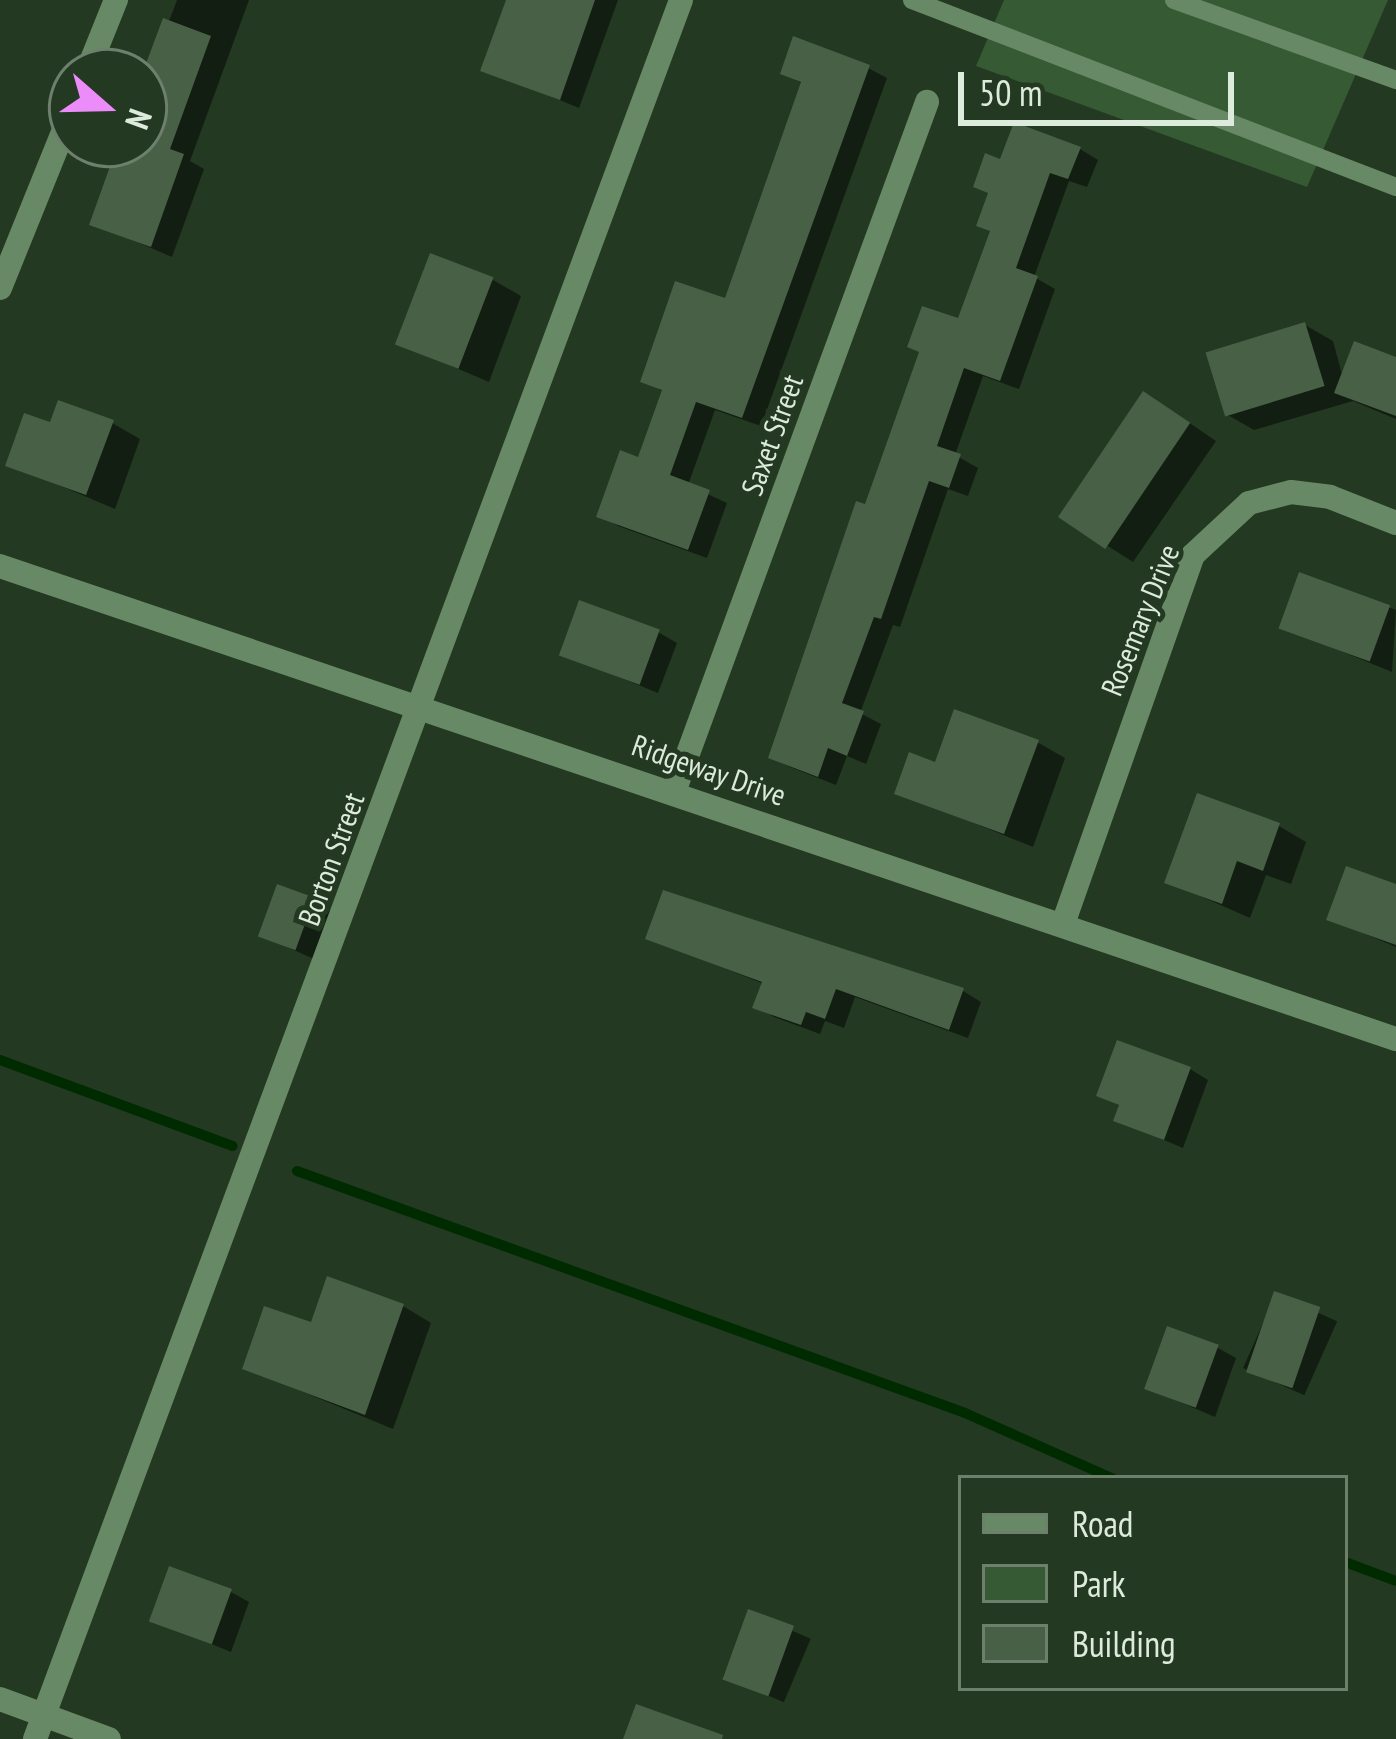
<!DOCTYPE html>
<style>
body{margin:0}
#map{position:relative;width:1396px;height:1739px;overflow:hidden;background:#233921;font-family:"PT Sans Narrow",sans-serif}
div>[style]{position:absolute}
.green>*{inset:0;background:#365a34}
.shadow>*{inset:0;background:#0007;transform-origin:0 0}
.stream>*{height:10px;margin:-5px;padding:0 5px;transform-origin:5px;border-radius:5px;background:#002b00}
.building>*{inset:0;background:#486046;transform-origin:0 0}
.service>*{height:18px;margin:-9px;padding:0 9px;transform-origin:9px;border-radius:9px;background:#688965}
.minor>*{height:24px;margin:-12px;padding:0 12px;transform-origin:12px;border-radius:12px;background:#688965}
span{translate:-50% -50%;white-space:nowrap;text-align:center;line-height:1.15;-webkit-text-stroke:10px #233921;paint-order:stroke}
.street-label{font-size:30px;color:#ddebdc}
.legend{position:absolute;left:958px;top:1475px;width:390px;height:216px;box-sizing:border-box;background:#233921;border:3px solid #6d806c;margin:0;padding:15px 21px;list-style:none;font-size:36px;color:#ddebdc}
.legend li{display:flex;align-items:center;gap:24px;height:60px}
.legend b{width:60px;border:3px solid #6d806c}
.north{position:absolute;left:48px;top:48px;width:120px;height:120px;box-sizing:border-box;background:#233921;border:3px solid #6d806c;border-radius:50%;rotate:110deg;font-size:33px;font-weight:700;line-height:48px;text-align:center;color:#ddebdc}
.north::after{content:'';display:block;margin:auto;width:42px;height:54px;background:#ec8cfa;clip-path:polygon(50% 0,100% 100%,50% 72%,0 100%)}
.scale{position:absolute;left:958px;top:72px;width:276px;height:54px;box-sizing:border-box;border:6px solid #ddebdc;border-top:0;padding-left:15px;font-size:36px;line-height:42px;white-space:nowrap;color:#ddebdc;-webkit-text-stroke:9px #233921;paint-order:stroke}
</style>
<div id="map">
<div class="green">
<i style="clip-path:polygon(1004px 0,1388px 0,1307px 187px,976px 66px)"></i>
</div>
<div class="shadow">
<i style="clip-path:polygon(177px 0,249px 0,190px 161px,204px 169px,172px 257px,93px 223px,122px 144px,144px 144px,144px 87px)"></i>
<i style="clip-path:polygon(523px 0,618px 0,579px 108px,484px 69px)"></i>
<i style="clip-path:polygon(868px 68px,887px 78px,761px 426px,715px 410px,688px 485px,727px 503px,707px 558px,618px 526px,600px 515px,639px 460px,664px 392px,644px 380px,727px 302px,803px 84px,783px 73px)"></i>
<i style="clip-path:polygon(1080px 149px,1098px 160px,1087px 187px,1069px 181px,1034px 277px,1055px 289px,1019px 389px,983px 376px,955px 455px,978px 468px,968px 496px,948px 489px,900px 627px,893px 625px,860px 713px,881px 724px,866px 764px,847px 756px,836px 785px,790px 767px,771px 757px,867px 508px,959px 322px,992px 231px,1002px 162px)"></i>
<i style="clip-path:polygon(493px 280px,521px 296px,489px 382px,400px 344px)"></i>
<i style="clip-path:polygon(1305px 325px,1333px 341px,1343px 378px,1396px 360px,1396px 419px,1353px 401px,1254px 430px,1226px 414px)"></i>
<i style="clip-path:polygon(1172px 411px,1216px 441px,1133px 562px,1062px 517px)"></i>
<i style="clip-path:polygon(112px 423px,140px 439px,115px 509px,9px 464px,52px 426px)"></i>
<i style="clip-path:polygon(1301px 575px,1396px 610px,1392px 672px,1282px 627px)"></i>
<i style="clip-path:polygon(658px 632px,677px 643px,658px 693px,562px 654px)"></i>
<i style="clip-path:polygon(1037px 742px,1065px 758px,1033px 847px,898px 792px,936px 765px)"></i>
<i style="clip-path:polygon(1279px 826px,1306px 842px,1291px 884px,1266px 875px,1250px 918px,1168px 882px)"></i>
<i style="clip-path:polygon(1396px 888px,1396px 947px,1330px 919px)"></i>
<i style="clip-path:polygon(664px 894px,963px 991px,981px 1002px,968px 1038px,855px 997px,844px 1028px,825px 1021px,820px 1034px,774px 1017px,756px 1006px,764px 984px,649px 938px)"></i>
<i style="clip-path:polygon(313px 901px,332px 911px,314px 959px,262px 936px)"></i>
<i style="clip-path:polygon(1190px 1069px,1208px 1080px,1183px 1148px,1117px 1120px,1122px 1107px,1100px 1095px)"></i>
<i style="left:1276px;top:1294px;width:67px;height:81px;rotate:24deg"></i>
<i style="clip-path:polygon(403px 1306px,431px 1323px,393px 1429px,245px 1368px,313px 1326px)"></i>
<i style="clip-path:polygon(1218px 1348px,1236px 1358px,1215px 1417px,1147px 1388px)"></i>
<i style="clip-path:polygon(231px 1592px,249px 1602px,231px 1652px,153px 1620px)"></i>
<i style="left:750px;top:1613px;width:66px;height:69px;rotate:23deg"></i>
</div>
<div class="stream">
<i style="left:0;top:1060px;width:248px;rotate:20.3deg"></i>
<i style="left:297px;top:1171px;width:710px;rotate:19.91deg"></i>
<i style="left:965px;top:1413px;width:161px;rotate:23.9deg"></i>
<i style="left:1345px;top:1562px;width:54px;rotate:20.4deg"></i>
</div>
<div class="building">
<i style="clip-path:polygon(506px 0,595px 0,560px 100px,480px 71px)"></i>
<i style="clip-path:polygon(163px 18px,211px 36px,170px 149px,184px 154px,151px 247px,89px 225px,118px 144px,144px 144px,144px 69px)"></i>
<i style="clip-path:polygon(793px 36px,870px 65px,742px 418px,696px 402px,670px 475px,710px 490px,688px 550px,596px 517px,620px 450px,638px 457px,662px 390px,640px 382px,675px 281px,725px 298px,801px 82px,780px 74px)"></i>
<i style="clip-path:polygon(1014px 122px,1081px 147px,1068px 179px,1050px 173px,1016px 268px,1038px 276px,1000px 381px,964px 368px,937px 446px,961px 454px,949px 488px,929px 481px,881px 619px,874px 617px,842px 703px,864px 711px,847px 756px,828px 748px,818px 777px,768px 758px,856px 501px,865px 504px,919px 352px,907px 347px,922px 306px,958px 318px,990px 231px,976px 226px,988px 193px,973px 187px,985px 153px,1000px 159px)"></i>
<i style="left:430px;top:253px;width:68px;height:98px;rotate:21deg"></i>
<i style="left:1305px;top:322px;width:67px;height:104px;rotate:73deg"></i>
<i style="clip-path:polygon(1354px 341px,1396px 357px,1396px 416px,1334px 393px)"></i>
<i style="left:1143px;top:391px;width:57px;height:152px;rotate:34deg"></i>
<i style="clip-path:polygon(58px 400px,114px 420px,86px 495px,5px 466px,24px 413px,50px 422px)"></i>
<i style="left:1299px;top:572px;width:97px;height:60px;rotate:20deg"></i>
<i style="left:579px;top:600px;width:86px;height:59px;rotate:20deg"></i>
<i style="clip-path:polygon(954px 709px,1039px 740px,1004px 834px,894px 794px,909px 752px,935px 762px)"></i>
<i style="clip-path:polygon(1197px 793px,1280px 823px,1263px 871px,1237px 861px,1222px 904px,1164px 883px)"></i>
<i style="clip-path:polygon(1346px 866px,1396px 884px,1396px 945px,1326px 920px)"></i>
<i style="left:277px;top:884px;width:40px;height:56px;rotate:20deg"></i>
<i style="clip-path:polygon(663px 890px,964px 988px,949px 1030px,836px 989px,825px 1019px,806px 1012px,801px 1025px,752px 1008px,762px 982px,645px 939px)"></i>
<i style="clip-path:polygon(1117px 1040px,1191px 1067px,1164px 1140px,1113px 1121px,1119px 1105px,1096px 1096px)"></i>
<i style="clip-path:polygon(327px 1276px,404px 1304px,365px 1415px,242px 1369px,264px 1306px,311px 1322px)"></i>
<i style="left:1274px;top:1291px;width:49px;height:86px;rotate:19deg"></i>
<i style="left:1167px;top:1326px;width:55px;height:67px;rotate:20deg"></i>
<i style="left:169px;top:1566px;width:67px;height:59px;rotate:20deg"></i>
<i style="left:748px;top:1609px;width:49px;height:75px;rotate:20deg"></i>
<i style="clip-path:polygon(636px 1704px,723px 1735px,722px 1739px,623px 1739px)"></i>
</div>
<div class="service">
<i style="left:912px;top:0;width:519px;rotate:21.12deg"></i>
<i style="left:1174px;top:0;width:236px;rotate:19.8deg"></i>
</div>
<div class="minor">
<i style="left:87px;top:72px;width:78px;rotate:-68.1deg"></i>
<i style="left:0;top:288px;width:192px;rotate:-68deg"></i>
<i style="left:0;top:566px;width:1474px;rotate:18.72deg"></i>
<i style="left:675px;top:789px;width:732px;rotate:-69.86deg"></i>
<i style="left:1063px;top:924px;width:391px;rotate:-70.6deg"></i>
<i style="left:1193px;top:555px;width:76px;rotate:-42.9deg"></i>
<i style="left:1249px;top:503px;width:43px;rotate:-14.7deg"></i>
<i style="left:1291px;top:492px;width:39px;rotate:7deg"></i>
<i style="left:1330px;top:497px;width:71px;rotate:21.5deg"></i>
<i style="left:0;top:1699px;width:116px;rotate:20.2deg"></i>
<i style="left:35px;top:1739px;width:1855px;rotate:-69.62deg"></i>
</div>
<div class="street-label">
<span style="left:772px;top:435px;rotate:-70deg">Saxet Street</span>
<span style="left:1140px;top:620px;rotate:-68deg">Rosemary Drive</span>
<span style="left:709px;top:770px;rotate:19deg">Ridgeway Drive</span>
<span style="left:331px;top:859px;rotate:-70deg">Borton Street</span>
</div>
<ul class="legend">
<li><b style="height:15px;background:#688965"></b>Road</li>
<li><b style="height:33px;background:#365a34"></b>Park</li>
<li><b style="height:33px;background:#486046"></b>Building</li>
</ul>
<div class="north">N</div>
<div class="scale">50 m</div>
</div>
